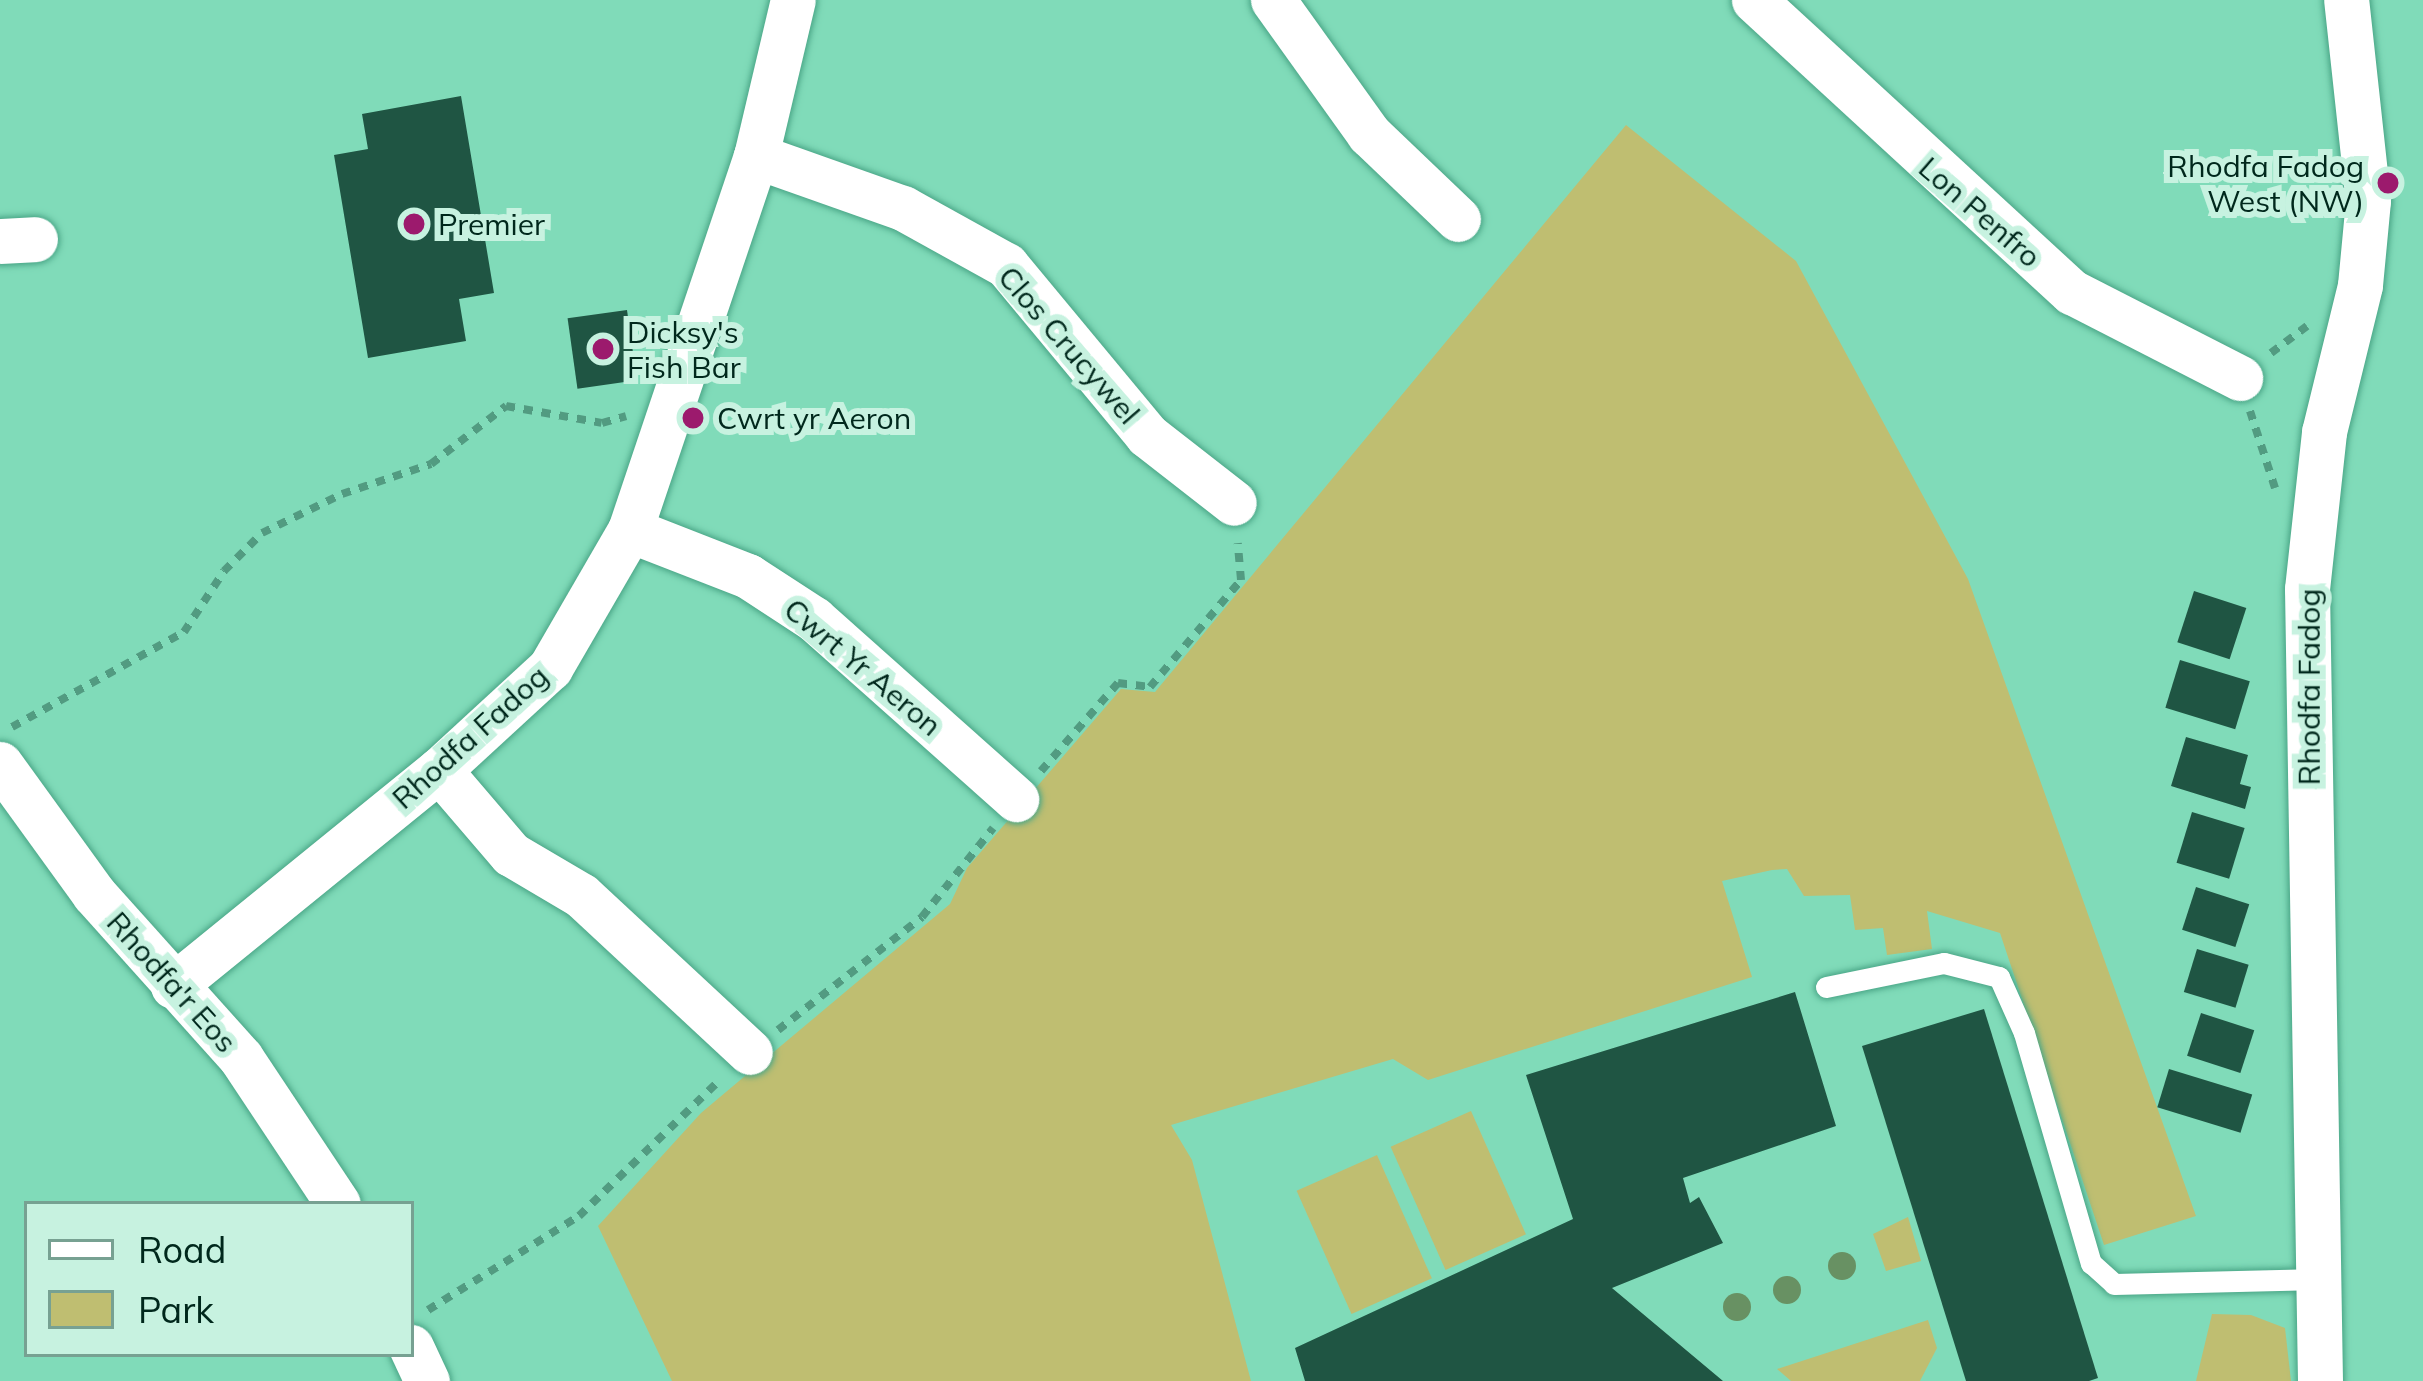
<!DOCTYPE html>
<style>
body{margin:0}
#map{position:relative;width:2423px;height:1381px;overflow:hidden;background:#80dbb9;font-family:Mulish,sans-serif}
div>[style]{position:absolute}
.green>*{inset:0;background:#bfbe71;transform-origin:0 0}
.building>*{inset:0;background:#1f5543;transform-origin:0 0}
.path>*{height:8px;margin-top:-4px;transform-origin:0;background:repeating-linear-gradient(90deg,#529b81 0 9px,transparent 0 18px)}
.roads{filter:drop-shadow(0 0 3px #49a586) drop-shadow(0 0 3px #49a586)}
.service>*{height:21px;margin:-10.5px;padding:0 10.5px;transform-origin:10.5px;border-radius:10.5px;background:#fff}
.minor>*{height:45px;margin:-22.5px;padding:0 22.5px;transform-origin:22.5px;border-radius:22.5px;background:#fff}
.trees>*{width:28px;height:28px;margin:-14px;border-radius:50%;background:#689163}
.dots>*{width:33px;height:33px;translate:-50% -50%;box-sizing:border-box;border:6px solid #c7f2e0;border-radius:50%}
span{translate:-50% -50%;white-space:nowrap;text-align:center;line-height:1.15;-webkit-text-stroke:12px #c7f2e0;paint-order:stroke}
.poi-label{font-size:30px;color:#00281c}
.right{translate:-100% -50%;text-align:right}
.left{translate:0 -50%;text-align:left}
.street-label{font-size:30px;color:#00281c}
.legend{position:absolute;left:24px;top:1201px;width:390px;height:156px;box-sizing:border-box;background:#c7f2e0;border:3px solid #77a192;margin:0;padding:15px 21px;list-style:none;font-size:36px;color:#00281c}
.legend li{display:flex;align-items:center;gap:24px;height:60px}
.legend b{width:60px;border:3px solid #77a192}
</style>
<div id="map">
<div class="green">
<i style="clip-path:polygon(1626px 125px,1796px 261px,1968px 579px,2196px 1216px,2104px 1245px,2000px 933px,1927px 911px,1932px 949px,1887px 955px,1883px 928px,1855px 930px,1850px 895px,1804px 896px,1787px 869px,1772px 870px,1722px 881px,1752px 977px,1428px 1080px,1393px 1059px,1171px 1125px,1192px 1160px,1251px 1381px,672px 1381px,598px 1226px,701px 1113px,950px 904px,967px 868px,1121px 689px,1155px 692px)"></i>
<i style="left:1471px;top:1111px;width:135px;height:88px;rotate:66deg"></i>
<i style="left:1377px;top:1155px;width:135px;height:88px;rotate:66deg"></i>
<i style="clip-path:polygon(1908px 1217px,1921px 1261px,1886px 1271px,1873px 1234px)"></i>
<i style="clip-path:polygon(2212px 1314px,2251px 1315px,2285px 1328px,2291px 1381px,2196px 1381px)"></i>
<i style="clip-path:polygon(1928px 1320px,1937px 1348px,1920px 1381px,1791px 1381px,1777px 1369px)"></i>
</div>
<div class="building">
<i style="clip-path:polygon(461px 96px,494px 293px,459px 299px,466px 341px,368px 358px,334px 155px,368px 149px,362px 114px)"></i>
<i style="left:627px;top:310px;width:71px;height:60px;rotate:82deg"></i>
<i style="left:2194px;top:591px;width:55px;height:54px;rotate:18deg"></i>
<i style="left:2180px;top:660px;width:73px;height:50px;rotate:17deg"></i>
<i style="clip-path:polygon(2186px 737px,2248px 755px,2240px 784px,2251px 787px,2245px 809px,2171px 786px)"></i>
<i style="left:2192px;top:812px;width:55px;height:53px;rotate:17deg"></i>
<i style="left:2196px;top:887px;width:56px;height:45px;rotate:18deg"></i>
<i style="left:2197px;top:949px;width:54px;height:45px;rotate:17deg"></i>
<i style="clip-path:polygon(1795px 992px,1836px 1126px,1683px 1178px,1690px 1203px,1699px 1197px,1723px 1243px,1612px 1288px,1723px 1381px,1305px 1381px,1295px 1348px,1573px 1219px,1526px 1075px)"></i>
<i style="clip-path:polygon(1984px 1009px,2098px 1378px,2089px 1381px,1966px 1381px,1862px 1046px)"></i>
<i style="left:2201px;top:1013px;width:56px;height:45px;rotate:18deg"></i>
<i style="left:2169px;top:1069px;width:87px;height:40px;rotate:17deg"></i>
</div>
<div class="path">
<i style="left:2271px;top:353px;width:45px;rotate:-36.9deg"></i>
<i style="left:2250px;top:411px;width:81px;rotate:72deg"></i>
<i style="left:12px;top:727px;width:196px;rotate:-28.9deg"></i>
<i style="left:184px;top:632px;width:73px;rotate:-56.7deg"></i>
<i style="left:224px;top:571px;width:54px;rotate:-45deg"></i>
<i style="left:262px;top:533px;width:89px;rotate:-26deg"></i>
<i style="left:342px;top:494px;width:94px;rotate:-18.6deg"></i>
<i style="left:431px;top:464px;width:95px;rotate:-37.7deg"></i>
<i style="left:506px;top:406px;width:97px;rotate:10deg"></i>
<i style="left:602px;top:423px;width:25px;rotate:-16deg"></i>
<i style="left:1041px;top:771px;width:117px;rotate:-48.8deg"></i>
<i style="left:1118px;top:683px;width:32px;rotate:7deg"></i>
<i style="left:1150px;top:687px;width:140px;rotate:-49.6deg"></i>
<i style="left:1241px;top:580px;width:37px;rotate:-95deg"></i>
<i style="left:778px;top:1030px;width:183px;rotate:-38.1deg"></i>
<i style="left:922px;top:917px;width:114px;rotate:-51.4deg"></i>
<i style="left:428px;top:1310px;width:178px;rotate:-31.9deg"></i>
<i style="left:579px;top:1216px;width:197px;rotate:-44deg"></i>
</div>
<div class="roads">
<div class="service">
<i style="left:1826px;top:987px;width:120px;rotate:-11.5deg"></i>
<i style="left:1944px;top:963px;width:57px;rotate:14.3deg"></i>
<i style="left:1999px;top:977px;width:61px;rotate:65.9deg"></i>
<i style="left:2024px;top:1033px;width:240px;rotate:73.8deg"></i>
<i style="left:2091px;top:1263px;width:31px;rotate:42deg"></i>
<i style="left:2114px;top:1284px;width:206px;rotate:-1.4deg"></i>
</div>
<div class="minor">
<i style="left:1273px;top:0;width:165px;rotate:54.4deg"></i>
<i style="left:1369px;top:134px;width:123px;rotate:43.7deg"></i>
<i style="left:1754px;top:0;width:432px;rotate:42.6deg"></i>
<i style="left:2072px;top:292px;width:189px;rotate:27.1deg"></i>
<i style="left:756px;top:156px;width:156px;rotate:19.5deg"></i>
<i style="left:903px;top:208px;width:118px;rotate:29deg"></i>
<i style="left:1006px;top:265px;width:221px;rotate:50.3deg"></i>
<i style="left:1147px;top:435px;width:110px;rotate:38deg"></i>
<i style="left:0;top:241px;width:35px;rotate:-3deg"></i>
<i style="left:630px;top:530px;width:127px;rotate:21.3deg"></i>
<i style="left:748px;top:576px;width:79px;rotate:33.1deg"></i>
<i style="left:814px;top:619px;width:271px;rotate:41.7deg"></i>
<i style="left:0;top:764px;width:160px;rotate:54.1deg"></i>
<i style="left:94px;top:894px;width:220px;rotate:48.1deg"></i>
<i style="left:241px;top:1058px;width:175px;rotate:56.4deg"></i>
<i style="left:439px;top:770px;width:111px;rotate:49.4deg"></i>
<i style="left:511px;top:854px;width:82px;rotate:30.6deg"></i>
<i style="left:582px;top:896px;width:229px;rotate:42.9deg"></i>
<i style="left:173px;top:986px;width:343px;rotate:-39.1deg"></i>
<i style="left:439px;top:770px;width:151px;rotate:-42.6deg"></i>
<i style="left:550px;top:668px;width:160px;rotate:-59.9deg"></i>
<i style="left:630px;top:530px;width:395px;rotate:-71.4deg"></i>
<i style="left:756px;top:156px;width:160px;rotate:-76.7deg"></i>
<i style="left:411px;top:1347px;width:38px;rotate:65deg"></i>
<i style="left:2320px;top:1381px;width:792px;rotate:-90.94deg"></i>
<i style="left:2307px;top:589px;width:158px;rotate:-83.8deg"></i>
<i style="left:2324px;top:432px;width:151px;rotate:-76.2deg"></i>
<i style="left:2360px;top:285px;width:84px;rotate:-84.6deg"></i>
<i style="left:2368px;top:201px;width:202px;rotate:-96.2deg"></i>
</div>
</div>
<div class="trees">
<i style="left:1842px;top:1266px"></i>
<i style="left:1787px;top:1290px"></i>
<i style="left:1737px;top:1307px"></i>
</div>
<div class="dots">
<i style="left:2388px;top:183px;background:#9c1a6d"></i>
<i style="left:414px;top:224px;background:#9c1a6d"></i>
<i style="left:603px;top:349px;background:#9c1a6d"></i>
<i style="left:693px;top:418px;background:#9c1a6d"></i>
</div>
<div class="poi-label">
<span class="right" style="left:2364px;top:183px">Rhodfa Fadog<br>West (NW)</span>
<span class="left" style="left:438px;top:224px">Premier</span>
<span class="left" style="left:627px;top:349px">Dicksy's<br>Fish Bar</span>
<span class="left" style="left:717px;top:418px">Cwrt yr Aeron</span>
</div>
<div class="street-label">
<span style="left:1980px;top:212px;rotate:41deg">Lon Penfro</span>
<span style="left:1069px;top:345px;rotate:49deg">Clos Crucywel</span>
<span style="left:863px;top:667px;rotate:40deg">Cwrt Yr Aeron</span>
<span style="left:2309px;top:687px;rotate:-90deg">Rhodfa Fadog</span>
<span style="left:470px;top:737px;rotate:-42deg">Rhodfa Fadog</span>
<span style="left:172px;top:982px;rotate:48deg">Rhodfa'r Eos</span>
</div>
<ul class="legend">
<li><b style="height:15px;background:#fff"></b>Road</li>
<li><b style="height:33px;background:#bfbe71"></b>Park</li>
</ul>
</div>
